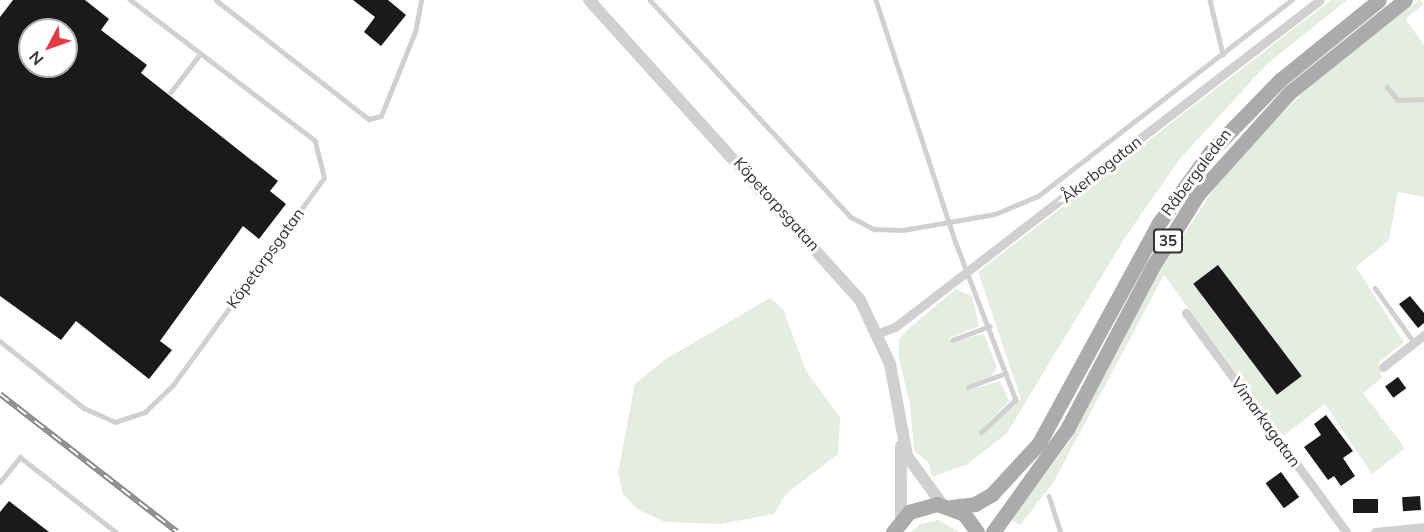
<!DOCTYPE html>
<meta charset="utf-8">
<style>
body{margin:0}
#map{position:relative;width:1424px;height:532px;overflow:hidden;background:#fff;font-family:Mulish,sans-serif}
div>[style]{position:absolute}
.green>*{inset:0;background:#e6ecdf}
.building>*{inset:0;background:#1a1a1a;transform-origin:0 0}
.service>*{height:4.5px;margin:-2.25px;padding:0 2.25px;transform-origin:2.25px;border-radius:2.25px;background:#d0d0d0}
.minor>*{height:9px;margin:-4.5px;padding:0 4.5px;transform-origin:4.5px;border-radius:4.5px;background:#d0d0d0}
.tertiary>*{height:12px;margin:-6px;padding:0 6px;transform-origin:6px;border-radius:6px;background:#d0d0d0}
.primary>*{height:15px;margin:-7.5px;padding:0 7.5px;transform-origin:7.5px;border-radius:7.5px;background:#ababab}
.rail>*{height:6px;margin-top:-3px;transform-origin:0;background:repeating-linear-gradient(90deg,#fff 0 11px,#888 0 22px);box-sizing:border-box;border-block:2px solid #888}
span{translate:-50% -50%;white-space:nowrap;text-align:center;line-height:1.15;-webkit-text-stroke:6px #fff;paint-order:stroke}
.shield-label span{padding:2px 4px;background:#fff;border:2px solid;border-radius:4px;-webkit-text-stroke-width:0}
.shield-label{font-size:15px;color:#333;font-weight:700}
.street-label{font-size:16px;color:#333}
.north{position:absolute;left:18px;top:18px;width:60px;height:60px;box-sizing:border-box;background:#fff;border:2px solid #adadad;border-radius:50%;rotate:229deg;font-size:16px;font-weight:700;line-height:24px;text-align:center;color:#333}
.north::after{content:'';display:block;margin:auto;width:21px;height:27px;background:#e63946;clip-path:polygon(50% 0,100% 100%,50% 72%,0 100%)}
</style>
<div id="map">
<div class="green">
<i style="clip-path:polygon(1331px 0,1347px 0,1266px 65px,1179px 160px,1126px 236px,1007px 433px,968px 464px,932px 477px,929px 463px,914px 451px,910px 404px,898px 355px,899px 339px,907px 330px,956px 289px,972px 296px,979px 326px,949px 338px,950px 342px,984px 334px,997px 368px,992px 376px,966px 386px,968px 390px,1000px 381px,1009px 401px,980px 431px,983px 434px,1021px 399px,978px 272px)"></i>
<i style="clip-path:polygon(1419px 0,1424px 4px,1405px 19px,1424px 45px,1424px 197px,1398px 192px,1389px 240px,1356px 267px,1404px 342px,1378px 363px,1382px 378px,1363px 393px,1405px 448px,1372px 474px,1325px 404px,1283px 436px,1164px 275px,1053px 483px,1020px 525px,1011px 520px,1069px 442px,1160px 271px,1225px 172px,1314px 81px)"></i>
<i style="clip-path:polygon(770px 298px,783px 309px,806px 371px,840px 417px,838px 454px,787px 493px,774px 514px,720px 524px,665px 522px,637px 509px,623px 494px,618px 472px,635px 384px,664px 360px)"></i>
<i style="clip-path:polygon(938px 520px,959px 532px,912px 532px,920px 524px)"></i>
</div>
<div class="building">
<i style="clip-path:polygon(evenodd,13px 0,85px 0,109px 19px,101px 30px,147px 65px,141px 73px,278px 181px,270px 191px,286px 204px,259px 239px,243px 226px,160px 341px,172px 350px,149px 379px,76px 321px,61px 340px,0 296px,0 17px,13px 0,30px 30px,66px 30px,66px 66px,30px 66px,30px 30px)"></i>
<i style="clip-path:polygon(353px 0,388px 0,406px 15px,381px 46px,364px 32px,375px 17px)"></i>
<i style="left:1218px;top:265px;width:139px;height:31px;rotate:53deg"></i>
<i style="clip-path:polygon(1410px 296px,1424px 313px,1424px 323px,1418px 328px,1399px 304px)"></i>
<i style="left:1398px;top:377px;width:14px;height:16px;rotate:54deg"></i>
<i style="clip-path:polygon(1326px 415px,1353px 451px,1343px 458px,1355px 476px,1341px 486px,1334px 476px,1328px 480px,1304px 447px,1321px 435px,1314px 424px)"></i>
<i style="left:1281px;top:472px;width:31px;height:19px;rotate:54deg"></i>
<i style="left:1420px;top:496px;width:14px;height:18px;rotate:86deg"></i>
<i style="left:1353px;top:499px;width:25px;height:14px"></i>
<i style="clip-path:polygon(9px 501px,49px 532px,0 532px,0 512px)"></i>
</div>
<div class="service">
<i style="left:216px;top:0;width:194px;rotate:37.9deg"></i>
<i style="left:369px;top:119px;width:12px;rotate:-14deg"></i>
<i style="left:381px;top:116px;width:91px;rotate:-68deg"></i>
<i style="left:415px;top:32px;width:33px;rotate:-79deg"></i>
<i style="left:650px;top:0;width:296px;rotate:47.2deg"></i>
<i style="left:851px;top:217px;width:26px;rotate:28deg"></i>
<i style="left:874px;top:229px;width:29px;rotate:2deg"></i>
<i style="left:903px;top:230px;width:93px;rotate:-9.9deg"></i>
<i style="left:995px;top:214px;width:47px;rotate:-22.7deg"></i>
<i style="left:1038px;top:196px;width:321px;rotate:-37.7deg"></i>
<i style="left:876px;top:0;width:256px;rotate:71.8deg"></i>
<i style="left:956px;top:243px;width:168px;rotate:69.1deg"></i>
<i style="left:1016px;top:400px;width:47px;rotate:136.7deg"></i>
<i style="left:1210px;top:0;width:56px;rotate:76.5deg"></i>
<i style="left:1387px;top:87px;width:17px;rotate:50deg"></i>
<i style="left:1398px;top:100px;width:26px;rotate:-2deg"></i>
<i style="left:170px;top:93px;width:49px;rotate:-52.4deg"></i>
<i style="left:1375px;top:288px;width:67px;rotate:54.2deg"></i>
<i style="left:952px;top:340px;width:40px;rotate:-20.2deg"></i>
<i style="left:0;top:341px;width:107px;rotate:38.6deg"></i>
<i style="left:84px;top:408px;width:34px;rotate:24deg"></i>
<i style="left:115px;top:422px;width:32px;rotate:-18deg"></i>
<i style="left:145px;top:412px;width:39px;rotate:-44deg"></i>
<i style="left:173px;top:385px;width:256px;rotate:-53.9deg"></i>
<i style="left:324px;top:178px;width:38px;rotate:-104deg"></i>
<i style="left:315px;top:141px;width:233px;rotate:-142.7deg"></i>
<i style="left:968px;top:387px;width:40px;rotate:-20.2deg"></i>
<i style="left:0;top:482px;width:32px;rotate:-51deg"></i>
<i style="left:20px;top:457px;width:122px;rotate:38deg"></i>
<i style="left:1049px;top:496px;width:38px;rotate:72deg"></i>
</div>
<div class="minor">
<i style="left:1186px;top:313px;width:271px;rotate:53.8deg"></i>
<i style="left:879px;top:333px;width:17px;rotate:-21deg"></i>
<i style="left:895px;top:327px;width:536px;rotate:-37.58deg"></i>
<i style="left:1383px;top:367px;width:52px;rotate:-38deg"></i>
<i style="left:1375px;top:532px;width:49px;rotate:-5.8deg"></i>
</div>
<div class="tertiary">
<i style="left:589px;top:0;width:404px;rotate:47.9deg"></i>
<i style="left:860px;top:300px;width:71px;rotate:64.9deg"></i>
<i style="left:890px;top:364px;width:94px;rotate:79.5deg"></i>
<i style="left:907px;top:456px;width:59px;rotate:53.9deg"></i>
<i style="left:901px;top:520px;width:74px;rotate:-90deg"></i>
</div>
<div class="primary">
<i style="left:951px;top:507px;width:24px;rotate:-7deg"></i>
<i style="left:975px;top:504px;width:20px;rotate:-30deg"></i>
<i style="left:992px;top:494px;width:69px;rotate:-47.3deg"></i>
<i style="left:1039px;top:443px;width:251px;rotate:-61.4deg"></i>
<i style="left:1159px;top:223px;width:89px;rotate:-54.2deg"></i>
<i style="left:1211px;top:151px;width:99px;rotate:-45.8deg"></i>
<i style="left:1280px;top:80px;width:127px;rotate:-38.9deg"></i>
<i style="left:893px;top:532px;width:26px;rotate:-51deg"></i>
<i style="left:909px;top:512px;width:29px;rotate:-16deg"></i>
<i style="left:937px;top:504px;width:29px;rotate:20deg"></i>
<i style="left:964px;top:514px;width:22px;rotate:54deg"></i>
<i style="left:993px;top:532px;width:127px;rotate:-54.3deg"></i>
<i style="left:1067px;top:429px;width:184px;rotate:-62.2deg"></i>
<i style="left:1153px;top:266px;width:85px;rotate:-58deg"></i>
<i style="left:1198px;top:194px;width:137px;rotate:-48deg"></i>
<i style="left:1290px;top:92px;width:147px;rotate:-38.7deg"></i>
</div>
<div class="rail">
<i style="left:0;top:394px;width:224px;rotate:37.9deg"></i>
</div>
<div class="shield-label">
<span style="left:1168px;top:241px">35</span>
</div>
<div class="street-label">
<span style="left:1101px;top:169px;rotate:-38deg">Åkerbogatan</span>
<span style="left:1196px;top:172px;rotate:-53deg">Råbergaleden</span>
<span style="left:777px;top:204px;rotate:48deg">Köpetorpsgatan</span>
<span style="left:265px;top:258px;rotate:-54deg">Köpetorpsgatan</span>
<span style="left:1266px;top:422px;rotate:54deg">Vimarkagatan</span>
</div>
<div class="north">N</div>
</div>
